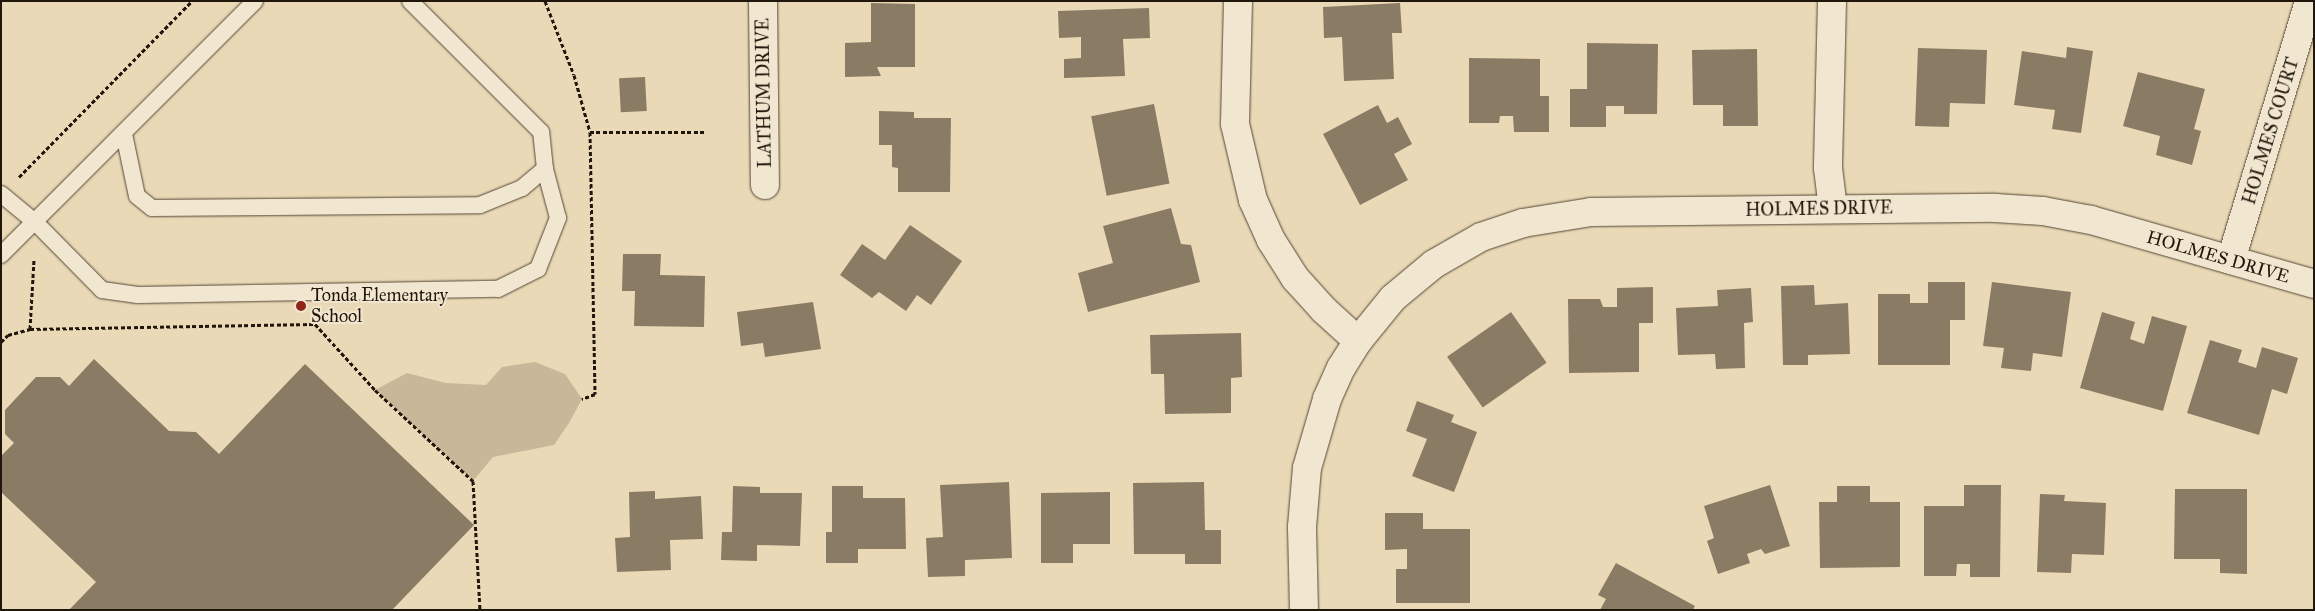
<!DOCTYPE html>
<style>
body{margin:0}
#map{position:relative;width:2315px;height:611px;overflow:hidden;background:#ead9b6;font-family:"IM FELL Great Primer",serif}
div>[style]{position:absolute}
.green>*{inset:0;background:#c8b899}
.building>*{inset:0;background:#8a7b64;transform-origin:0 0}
.path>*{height:3px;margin-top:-1.5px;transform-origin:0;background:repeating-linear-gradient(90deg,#21160b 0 4px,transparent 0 6.5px)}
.roads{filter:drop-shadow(0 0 1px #534736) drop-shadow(0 0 1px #534736)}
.service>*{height:16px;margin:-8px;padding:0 8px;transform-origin:8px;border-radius:8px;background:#f1e6d0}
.minor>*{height:28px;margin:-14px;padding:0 14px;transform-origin:14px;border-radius:14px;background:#f1e6d0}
.dots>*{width:14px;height:14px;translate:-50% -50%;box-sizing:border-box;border:2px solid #f1e6d0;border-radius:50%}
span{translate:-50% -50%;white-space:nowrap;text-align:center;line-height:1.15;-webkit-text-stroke:4px #f1e6d0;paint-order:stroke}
.street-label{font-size:18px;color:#21160b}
.poi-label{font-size:18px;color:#21160b}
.left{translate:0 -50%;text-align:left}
.frame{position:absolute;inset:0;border:2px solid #21160b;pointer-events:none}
</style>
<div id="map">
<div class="green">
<i style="clip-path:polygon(535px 362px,565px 374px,582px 399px,569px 423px,554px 445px,493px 457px,473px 481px,375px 390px,407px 373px,446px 383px,486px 385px,502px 367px)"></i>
</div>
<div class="building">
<i style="clip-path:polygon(871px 3px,915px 4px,915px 67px,877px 67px,881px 76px,845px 77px,845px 43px,871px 42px)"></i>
<i style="clip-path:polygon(1400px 3px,1402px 33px,1392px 33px,1394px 79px,1344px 81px,1342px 37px,1324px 38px,1323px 7px)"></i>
<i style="clip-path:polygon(1149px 8px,1150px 38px,1123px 39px,1125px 76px,1064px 78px,1064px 59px,1081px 58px,1081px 37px,1059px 38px,1058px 11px)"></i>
<i style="clip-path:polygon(1587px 43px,1658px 44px,1657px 114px,1624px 114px,1624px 106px,1606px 106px,1606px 127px,1570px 127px,1570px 89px,1587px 89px)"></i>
<i style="clip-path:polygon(2067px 47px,2093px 51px,2081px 133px,2052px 129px,2055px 110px,2014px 105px,2022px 51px,2066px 58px)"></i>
<i style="clip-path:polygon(1918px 48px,1987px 50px,1985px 104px,1950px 103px,1949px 127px,1915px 126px)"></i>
<i style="clip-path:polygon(1757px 49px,1758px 126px,1723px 126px,1723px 105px,1693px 105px,1692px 50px)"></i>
<i style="clip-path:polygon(1469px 58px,1540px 59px,1540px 96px,1549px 96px,1549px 132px,1514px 132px,1513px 116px,1500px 116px,1499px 123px,1469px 123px)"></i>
<i style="clip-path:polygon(2138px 72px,2205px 89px,2194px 129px,2201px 131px,2192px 165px,2156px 155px,2160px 136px,2123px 126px)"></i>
<i style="left:645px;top:77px;width:34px;height:26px;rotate:87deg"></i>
<i style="left:1154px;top:104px;width:81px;height:64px;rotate:79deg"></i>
<i style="clip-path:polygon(1378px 105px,1387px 123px,1398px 117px,1412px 144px,1394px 154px,1408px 180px,1360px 205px,1323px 134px)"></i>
<i style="clip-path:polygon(879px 111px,914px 112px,914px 118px,951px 118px,950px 192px,898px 192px,898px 168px,892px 167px,892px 145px,879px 145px)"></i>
<i style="clip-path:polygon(1171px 208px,1181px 244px,1191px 245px,1200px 282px,1088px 312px,1078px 273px,1113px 263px,1103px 226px)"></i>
<i style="clip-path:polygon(910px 225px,962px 261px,931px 305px,917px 295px,906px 311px,879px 292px,872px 298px,840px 275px,862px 244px,885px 260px)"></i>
<i style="clip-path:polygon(623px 254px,661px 254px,660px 275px,705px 276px,704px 327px,634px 326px,635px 291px,622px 291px)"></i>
<i style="clip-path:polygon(1928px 282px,1965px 282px,1965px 320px,1950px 320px,1950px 365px,1878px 365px,1878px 294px,1910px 294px,1910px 303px,1928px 303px)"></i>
<i style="clip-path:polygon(1992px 282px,2071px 292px,2062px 357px,2033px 353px,2031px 371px,2001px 368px,2004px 348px,1983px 346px)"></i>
<i style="clip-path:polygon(1814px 285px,1815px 305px,1848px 303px,1850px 354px,1808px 355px,1808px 365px,1783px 365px,1781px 286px)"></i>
<i style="clip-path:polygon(1653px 287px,1653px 323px,1639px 323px,1639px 372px,1569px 373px,1568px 299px,1600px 299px,1603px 307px,1617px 307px,1617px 288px)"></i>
<i style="clip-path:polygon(1751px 288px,1753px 322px,1744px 323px,1745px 368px,1716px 369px,1715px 354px,1678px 355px,1676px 308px,1718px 306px,1717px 290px)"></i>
<i style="clip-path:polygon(813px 302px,821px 349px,765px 357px,763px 343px,741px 346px,737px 312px)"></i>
<i style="left:1511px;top:312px;width:62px;height:78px;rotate:55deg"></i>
<i style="clip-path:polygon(2102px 312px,2135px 322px,2130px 339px,2144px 344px,2152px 316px,2187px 326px,2163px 411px,2080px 388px)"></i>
<i style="clip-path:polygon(1241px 333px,1242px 377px,1231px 378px,1231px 413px,1165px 414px,1164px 374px,1151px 374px,1150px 335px)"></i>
<i style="clip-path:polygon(2210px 340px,2242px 350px,2238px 362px,2256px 368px,2262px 347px,2298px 358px,2287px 394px,2272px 389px,2259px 435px,2187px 413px)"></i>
<i style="clip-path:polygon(94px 359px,169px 431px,196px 432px,219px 454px,305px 364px,474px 525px,392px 610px,69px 610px,96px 582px,1px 492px,1px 456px,14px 443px,5px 434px,5px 410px,36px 377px,60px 377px,69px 386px)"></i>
<i style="clip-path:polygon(1417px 401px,1454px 415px,1451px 422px,1477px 432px,1454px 492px,1412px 476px,1427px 439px,1406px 431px)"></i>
<i style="clip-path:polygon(1009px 482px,1012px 558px,965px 560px,965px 576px,928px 577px,926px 538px,943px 537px,940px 485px)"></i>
<i style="clip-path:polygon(1204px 482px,1205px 530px,1221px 530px,1221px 564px,1185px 564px,1185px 554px,1134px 554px,1133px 483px)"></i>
<i style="clip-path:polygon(1770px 485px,1790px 546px,1765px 554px,1761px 549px,1747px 554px,1750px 563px,1718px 574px,1707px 541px,1714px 538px,1704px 506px)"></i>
<i style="clip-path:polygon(1964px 485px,2001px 485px,2000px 577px,1970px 577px,1970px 564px,1957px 564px,1956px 576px,1924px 576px,1924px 506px,1964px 506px)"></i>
<i style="clip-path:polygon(733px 486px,760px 487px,760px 493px,802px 493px,800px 546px,757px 545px,757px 561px,721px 560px,722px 532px,732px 532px)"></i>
<i style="clip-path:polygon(832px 486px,863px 486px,863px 498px,905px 498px,906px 549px,858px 549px,858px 563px,826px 563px,826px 532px,832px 532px)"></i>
<i style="clip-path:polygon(1837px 486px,1870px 486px,1870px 502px,1900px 502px,1900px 567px,1820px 568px,1819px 502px,1837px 502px)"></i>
<i style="clip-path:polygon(2175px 489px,2247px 489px,2247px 574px,2220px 573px,2220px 559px,2174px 559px)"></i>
<i style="clip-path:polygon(655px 491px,655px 499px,701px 496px,703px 539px,670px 540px,671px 570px,617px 572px,615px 538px,630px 537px,629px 492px)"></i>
<i style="clip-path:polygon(1110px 492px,1110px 544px,1073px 544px,1073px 563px,1041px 563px,1041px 493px)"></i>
<i style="clip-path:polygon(2040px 494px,2065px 495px,2064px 501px,2106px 503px,2104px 555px,2072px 554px,2071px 573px,2037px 572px)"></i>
<i style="clip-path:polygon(1385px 513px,1423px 513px,1423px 529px,1470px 529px,1470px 603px,1396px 603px,1396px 569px,1407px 569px,1407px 549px,1385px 550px)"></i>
<i style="clip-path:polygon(1616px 563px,1695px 606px,1693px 610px,1600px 610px,1606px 599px,1598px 595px)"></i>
</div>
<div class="path">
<i style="left:545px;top:1px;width:79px;rotate:68.6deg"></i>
<i style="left:574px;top:75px;width:59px;rotate:74.3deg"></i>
<i style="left:590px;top:132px;width:262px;rotate:88.9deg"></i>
<i style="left:595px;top:394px;width:14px;rotate:159deg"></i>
<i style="left:590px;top:132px;width:115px"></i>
<i style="left:19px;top:177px;width:247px;rotate:-45.5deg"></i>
<i style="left:30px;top:329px;width:285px;rotate:-1deg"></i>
<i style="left:315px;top:324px;width:89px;rotate:47.7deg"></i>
<i style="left:375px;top:390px;width:134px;rotate:42.9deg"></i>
<i style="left:473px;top:481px;width:129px;rotate:86.9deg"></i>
<i style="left:1px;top:342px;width:10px;rotate:-45deg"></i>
<i style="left:8px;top:335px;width:23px;rotate:-15deg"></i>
<i style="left:30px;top:329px;width:69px;rotate:-86.7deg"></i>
</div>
<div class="roads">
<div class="service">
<i style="left:124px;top:134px;width:63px;rotate:78.2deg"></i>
<i style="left:137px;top:196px;width:19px;rotate:39deg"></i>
<i style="left:152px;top:208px;width:328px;rotate:-0.5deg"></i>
<i style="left:480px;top:205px;width:45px;rotate:-22deg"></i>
<i style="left:522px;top:188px;width:30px;rotate:-40deg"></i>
<i style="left:1px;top:194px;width:45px;rotate:39.6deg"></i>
<i style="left:36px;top:223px;width:94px;rotate:45.4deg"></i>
<i style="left:102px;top:290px;width:36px;rotate:8deg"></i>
<i style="left:138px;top:295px;width:360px;rotate:-1deg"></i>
<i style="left:498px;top:289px;width:45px;rotate:-26.6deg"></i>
<i style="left:538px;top:269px;width:55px;rotate:-68.6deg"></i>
<i style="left:558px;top:218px;width:51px;rotate:-104.9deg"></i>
<i style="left:545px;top:169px;width:37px;rotate:-96deg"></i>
<i style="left:541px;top:132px;width:185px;rotate:-135deg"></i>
<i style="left:1px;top:255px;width:359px;rotate:-45deg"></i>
</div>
<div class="minor">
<i style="left:763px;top:1px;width:184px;rotate:89.4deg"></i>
<i style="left:1238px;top:1px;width:123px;rotate:91.4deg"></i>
<i style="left:1235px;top:124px;width:78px;rotate:76.7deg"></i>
<i style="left:1253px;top:200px;width:44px;rotate:65.8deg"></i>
<i style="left:1271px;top:240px;width:45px;rotate:57.7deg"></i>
<i style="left:1295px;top:278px;width:43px;rotate:47.8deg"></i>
<i style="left:1324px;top:310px;width:46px;rotate:42.4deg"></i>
<i style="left:1832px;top:1px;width:167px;rotate:91.4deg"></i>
<i style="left:1828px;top:168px;width:41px;rotate:83deg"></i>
<i style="left:2231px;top:260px;width:270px;rotate:-73.2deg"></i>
<i style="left:1304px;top:610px;width:83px;rotate:-91.4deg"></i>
<i style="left:1302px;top:527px;width:59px;rotate:-85.2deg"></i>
<i style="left:1307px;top:468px;width:72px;rotate:-73.8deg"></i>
<i style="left:1327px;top:399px;width:34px;rotate:-66deg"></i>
<i style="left:1341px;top:368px;width:32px;rotate:-58deg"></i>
<i style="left:1358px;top:341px;width:55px;rotate:-50.9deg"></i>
<i style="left:1393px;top:298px;width:53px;rotate:-39.7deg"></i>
<i style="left:1434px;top:264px;width:54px;rotate:-29.9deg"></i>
<i style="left:1481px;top:237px;width:44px;rotate:-18.4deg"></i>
<i style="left:1523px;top:223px;width:69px;rotate:-9.2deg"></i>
<i style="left:1591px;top:212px;width:404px;rotate:-0.6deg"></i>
<i style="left:1995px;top:208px;width:48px;rotate:3.6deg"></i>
<i style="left:2043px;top:211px;width:49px;rotate:10.6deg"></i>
<i style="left:2091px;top:220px;width:232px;rotate:16deg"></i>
</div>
</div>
<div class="dots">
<i style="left:301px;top:306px;background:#8f2418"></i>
</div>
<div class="street-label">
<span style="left:764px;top:93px;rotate:-91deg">LATHUM DRIVE</span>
<span style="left:2271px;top:131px;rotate:-73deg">HOLMES COURT</span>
<span style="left:1819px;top:209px;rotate:-1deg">HOLMES DRIVE</span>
<span style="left:2218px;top:257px;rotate:16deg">HOLMES DRIVE</span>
</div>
<div class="poi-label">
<span class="left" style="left:311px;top:306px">Tonda Elementary<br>School</span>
</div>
<div class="frame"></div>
</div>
